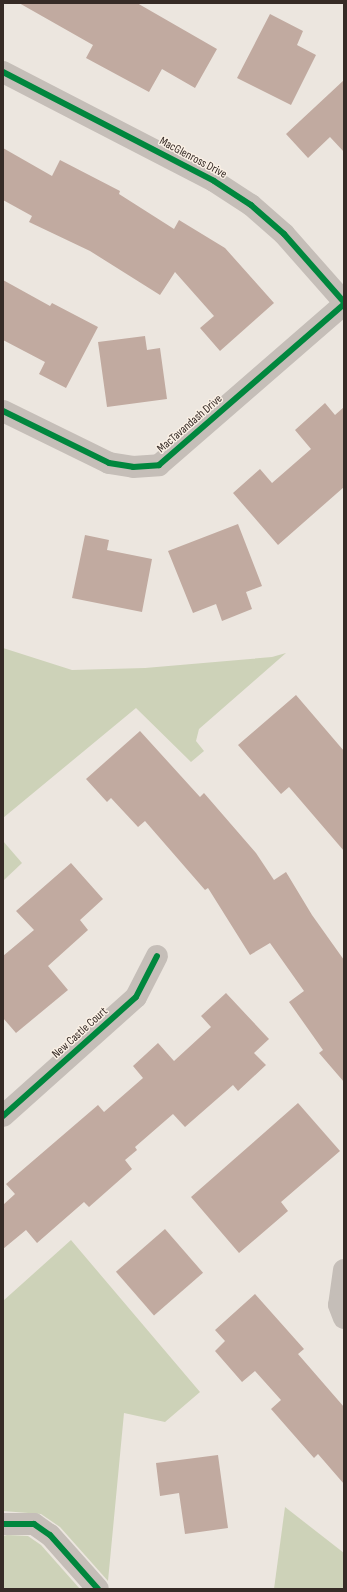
<!DOCTYPE html>
<style>
body{margin:0}
#map{position:relative;width:347px;height:1592px;overflow:hidden;background:#ece6df;font-family:"Sofia Sans Condensed",sans-serif}
div>[style]{position:absolute}
.green>*{inset:0;background:#cdd2b8}
.building>*{inset:0;background:#c1aaa0;transform-origin:0 0}
.minor>*{height:22px;margin:-11px;padding:0 11px;transform-origin:11px;border-radius:11px;background:#c5beb8}
.cycleway>*{height:6px;margin:-3px;padding:0 3px;transform-origin:3px;border-radius:3px;background:#00873e}
span{translate:-50% -50%;white-space:nowrap;text-align:center;line-height:1.15;-webkit-text-stroke:3px #faf0e5;paint-order:stroke}
.street-label{font-size:12px;color:#362b26}
.frame{position:absolute;inset:0;border:4px solid #362b26;pointer-events:none}
</style>
<div id="map">
<div class="green">
<i style="clip-path:polygon(3px 648px,72px 670px,145px 668px,272px 657px,286px 653px,199px 729px,196px 741px,204px 751px,191px 762px,136px 708px,3px 818px)"></i>
<i style="clip-path:polygon(3px 841px,22px 863px,3px 881px)"></i>
<i style="clip-path:polygon(71px 1240px,200px 1392px,165px 1422px,124px 1413px,108px 1581px,60px 1527px,41px 1514px,3px 1511px,3px 1301px)"></i>
<i style="clip-path:polygon(285px 1507px,344px 1553px,344px 1589px,274px 1589px)"></i>
<i style="clip-path:polygon(7px 1535px,28px 1536px,41px 1545px,80px 1589px,3px 1589px,3px 1536px)"></i>
</div>
<div class="building">
<i style="clip-path:polygon(19px 3px,137px 3px,217px 49px,195px 88px,162px 69px,149px 92px,86px 58px,93px 45px)"></i>
<i style="clip-path:polygon(270px 14px,303px 31px,297px 45px,316px 55px,291px 105px,237px 78px)"></i>
<i style="clip-path:polygon(344px 80px,344px 152px,330px 137px,308px 158px,286px 134px)"></i>
<i style="clip-path:polygon(3px 148px,52px 176px,60px 160px,120px 191px,119px 194px,174px 229px,179px 220px,225px 248px,274px 303px,220px 351px,200px 328px,214px 316px,175px 272px,160px 295px,90px 251px,29px 222px,32px 216px,3px 200px)"></i>
<i style="clip-path:polygon(3px 280px,50px 306px,52px 303px,98px 327px,66px 388px,39px 374px,45px 362px,3px 340px)"></i>
<i style="clip-path:polygon(145px 336px,147px 350px,160px 348px,167px 399px,107px 407px,98px 342px)"></i>
<i style="clip-path:polygon(325px 403px,335px 415px,344px 407px,344px 487px,278px 545px,233px 493px,260px 469px,272px 483px,311px 449px,295px 430px)"></i>
<i style="clip-path:polygon(238px 524px,262px 586px,246px 592px,252px 609px,222px 621px,216px 604px,193px 613px,168px 551px)"></i>
<i style="clip-path:polygon(85px 535px,109px 540px,107px 550px,152px 559px,142px 612px,72px 598px)"></i>
<i style="clip-path:polygon(296px 695px,344px 751px,344px 851px,289px 787px,281px 794px,238px 745px)"></i>
<i style="clip-path:polygon(140px 731px,200px 797px,204px 793px,256px 853px,274px 880px,286px 872px,312px 915px,344px 960px,344px 1082px,319px 1053px,323px 1050px,289px 1002px,304px 991px,270px 943px,250px 955px,208px 888px,205px 890px,145px 821px,138px 827px,111px 798px,107px 802px,86px 779px)"></i>
<i style="clip-path:polygon(71px 863px,103px 899px,80px 920px,88px 930px,48px 966px,68px 990px,16px 1033px,3px 1018px,3px 956px,34px 930px,16px 911px)"></i>
<i style="clip-path:polygon(226px 993px,269px 1039px,254px 1053px,266px 1065px,238px 1091px,233px 1085px,185px 1127px,173px 1114px,135px 1147px,137px 1150px,125px 1160px,132px 1169px,89px 1207px,84px 1202px,37px 1243px,26px 1230px,3px 1249px,3px 1205px,15px 1194px,6px 1184px,98px 1105px,104px 1112px,143px 1078px,133px 1066px,158px 1043px,174px 1061px,211px 1027px,201px 1016px)"></i>
<i style="clip-path:polygon(298px 1103px,340px 1151px,281px 1202px,288px 1211px,239px 1253px,191px 1197px)"></i>
<i style="left:165px;top:1229px;width:58px;height:65px;rotate:49deg"></i>
<i style="clip-path:polygon(255px 1294px,304px 1349px,298px 1354px,344px 1407px,344px 1484px,318px 1454px,314px 1458px,271px 1409px,281px 1400px,255px 1371px,242px 1382px,215px 1351px,225px 1341px,215px 1330px)"></i>
<i style="clip-path:polygon(218px 1455px,228px 1528px,185px 1534px,179px 1493px,160px 1496px,156px 1463px)"></i>
</div>
<div class="minor">
<i style="left:3px;top:72px;width:237px;rotate:27.3deg"></i>
<i style="left:214px;top:181px;width:44px;rotate:33deg"></i>
<i style="left:251px;top:205px;width:44px;rotate:41.3deg"></i>
<i style="left:284px;top:234px;width:91px;rotate:48.6deg"></i>
<i style="left:3px;top:411px;width:118px;rotate:26.1deg"></i>
<i style="left:109px;top:463px;width:24px;rotate:9deg"></i>
<i style="left:133px;top:467px;width:26px;rotate:-4deg"></i>
<i style="left:159px;top:465px;width:245px;rotate:-41deg"></i>
<i style="left:3px;top:1116px;width:178px;rotate:-41.8deg"></i>
<i style="left:136px;top:997px;width:46px;rotate:-62.9deg"></i>
<i style="left:344px;top:1270px;width:35px;rotate:98deg"></i>
<i style="left:339px;top:1305px;width:14px;rotate:69deg"></i>
<i style="left:3px;top:1524px;width:31px"></i>
<i style="left:34px;top:1524px;width:19px;rotate:35deg"></i>
<i style="left:50px;top:1535px;width:72px;rotate:48.4deg"></i>
</div>
<div class="cycleway">
<i style="left:3px;top:72px;width:237px;rotate:27.3deg"></i>
<i style="left:214px;top:181px;width:44px;rotate:33deg"></i>
<i style="left:251px;top:205px;width:44px;rotate:41.3deg"></i>
<i style="left:284px;top:234px;width:91px;rotate:48.6deg"></i>
<i style="left:3px;top:411px;width:118px;rotate:26.1deg"></i>
<i style="left:109px;top:463px;width:24px;rotate:9deg"></i>
<i style="left:133px;top:467px;width:26px;rotate:-4deg"></i>
<i style="left:159px;top:465px;width:245px;rotate:-41deg"></i>
<i style="left:3px;top:1116px;width:178px;rotate:-41.8deg"></i>
<i style="left:136px;top:997px;width:46px;rotate:-62.9deg"></i>
<i style="left:3px;top:1524px;width:31px"></i>
<i style="left:34px;top:1524px;width:19px;rotate:35deg"></i>
<i style="left:50px;top:1535px;width:72px;rotate:48.4deg"></i>
</div>
<div class="street-label">
<span style="left:193px;top:158px;rotate:28deg">MacGlenross Drive</span>
<span style="left:190px;top:424px;rotate:-41deg">MacTavandash Drive</span>
<span style="left:80px;top:1033px;rotate:-42deg">New Castle Court</span>
</div>
<div class="frame"></div>
</div>
